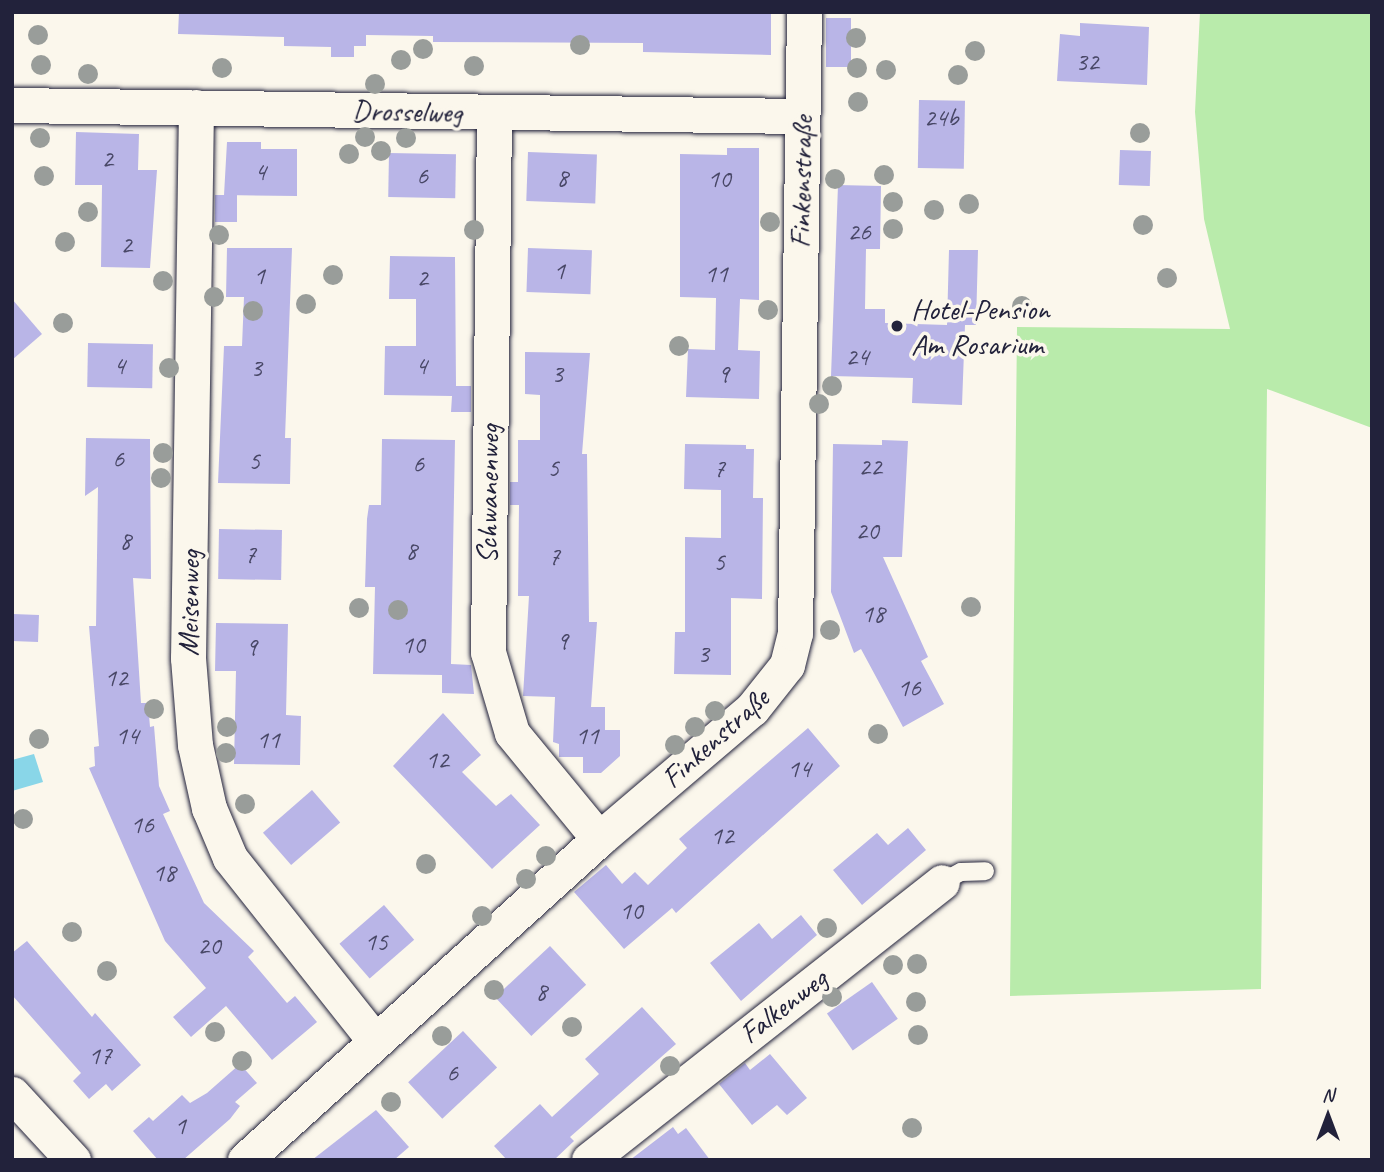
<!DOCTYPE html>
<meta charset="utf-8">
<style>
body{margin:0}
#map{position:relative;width:1384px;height:1172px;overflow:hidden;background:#fbf7ec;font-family:Caveat,sans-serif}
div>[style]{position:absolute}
.green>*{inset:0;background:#b9ebab}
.water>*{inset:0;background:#89d6e8}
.building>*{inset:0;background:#b9b5e7;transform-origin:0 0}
.roads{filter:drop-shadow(0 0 2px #22223b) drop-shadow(0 0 2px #22223b)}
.service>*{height:18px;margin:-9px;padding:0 9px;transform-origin:9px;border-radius:9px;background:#fbf7ec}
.minor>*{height:35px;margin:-17.5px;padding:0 17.5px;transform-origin:17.5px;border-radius:17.5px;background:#fbf7ec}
.trees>*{width:20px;height:20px;margin:-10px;border-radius:50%;background:#999d9a}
.dots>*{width:19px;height:19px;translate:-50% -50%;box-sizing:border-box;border:4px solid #fbf7ec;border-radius:50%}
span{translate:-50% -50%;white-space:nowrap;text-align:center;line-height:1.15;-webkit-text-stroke:7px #fbf7ec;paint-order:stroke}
.number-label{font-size:26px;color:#484766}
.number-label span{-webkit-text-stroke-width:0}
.street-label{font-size:30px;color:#22223b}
.poi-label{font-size:30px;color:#22223b}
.left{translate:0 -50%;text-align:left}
.frame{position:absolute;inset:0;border:14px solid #22223b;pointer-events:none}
.north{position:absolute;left:1293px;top:1081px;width:70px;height:70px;-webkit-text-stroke:5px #fbf7ec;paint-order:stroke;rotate:0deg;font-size:19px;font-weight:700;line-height:28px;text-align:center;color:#22223b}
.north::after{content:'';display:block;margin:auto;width:24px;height:32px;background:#22223b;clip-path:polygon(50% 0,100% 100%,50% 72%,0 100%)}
</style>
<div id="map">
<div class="green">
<i style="clip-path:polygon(1200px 12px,1372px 12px,1372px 428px,1267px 389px,1261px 989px,1010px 996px,1017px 327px,1230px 329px,1204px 219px,1195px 112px)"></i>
</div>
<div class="water">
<i style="clip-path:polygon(34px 754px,43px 782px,12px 791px,12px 760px)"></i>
</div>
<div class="building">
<i style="clip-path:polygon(179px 12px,771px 12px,771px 55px,643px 52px,643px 43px,433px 42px,433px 36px,366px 35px,366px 46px,354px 46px,354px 57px,331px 57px,331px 47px,284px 46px,284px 37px,178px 34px)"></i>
<i style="left:826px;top:18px;width:25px;height:49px"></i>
<i style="clip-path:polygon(1080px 23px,1149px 27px,1147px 85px,1057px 81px,1060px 34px,1080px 36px)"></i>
<i style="left:919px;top:100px;width:46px;height:68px;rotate:1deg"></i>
<i style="clip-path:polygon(76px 132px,139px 134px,138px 170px,157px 170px,150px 268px,101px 267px,102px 185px,75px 185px)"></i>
<i style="clip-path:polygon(227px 142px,261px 142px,261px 149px,297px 149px,297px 196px,224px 195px)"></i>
<i style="clip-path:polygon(727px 148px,759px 148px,759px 300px,740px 299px,738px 350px,760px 351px,759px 399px,686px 397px,688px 349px,715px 350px,716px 298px,680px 297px,680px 154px,727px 155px)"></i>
<i style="left:1120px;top:150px;width:31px;height:35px;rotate:2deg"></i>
<i style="left:528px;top:152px;width:69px;height:49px;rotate:2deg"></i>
<i style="left:389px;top:153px;width:67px;height:44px;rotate:1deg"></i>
<i style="clip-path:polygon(838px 185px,881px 186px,880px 249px,866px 249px,865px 309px,885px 309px,885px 323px,947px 325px,949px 250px,978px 250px,976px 325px,965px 325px,962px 405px,912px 403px,913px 378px,831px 376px)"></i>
<i style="left:215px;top:195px;width:22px;height:27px"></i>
<i style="clip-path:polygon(227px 248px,292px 248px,285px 438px,291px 438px,290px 484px,218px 483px,224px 346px,242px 346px,244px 297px,226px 297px)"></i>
<i style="left:528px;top:248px;width:64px;height:44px;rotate:2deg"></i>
<i style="clip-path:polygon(390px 256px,455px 257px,456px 386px,471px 386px,471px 412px,451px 412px,452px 396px,384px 395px,385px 346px,416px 346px,416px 299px,389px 299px)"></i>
<i style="clip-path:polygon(12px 299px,42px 334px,12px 360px)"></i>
<i style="left:88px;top:343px;width:65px;height:44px;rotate:1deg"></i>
<i style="clip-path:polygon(525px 352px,590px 353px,582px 454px,587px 454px,589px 622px,597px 622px,591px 707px,605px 707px,605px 730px,620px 730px,620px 756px,601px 773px,583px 773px,583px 757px,559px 757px,559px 744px,553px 742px,555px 697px,523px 696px,529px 596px,518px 596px,519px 505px,510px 505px,510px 482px,518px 482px,518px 440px,540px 440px,540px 395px,525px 394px)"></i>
<i style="clip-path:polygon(86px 438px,150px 439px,151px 579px,133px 578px,141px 703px,148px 703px,150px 727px,154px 726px,159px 786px,170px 811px,163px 814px,204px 903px,254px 951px,248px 957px,287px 1003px,295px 996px,317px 1022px,272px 1060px,226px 1006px,191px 1037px,173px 1017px,206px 988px,165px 941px,89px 768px,95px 766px,94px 747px,99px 746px,89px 626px,96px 626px,98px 487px,85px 496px)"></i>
<i style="clip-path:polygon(382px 439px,455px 440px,451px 664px,471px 665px,474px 694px,442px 693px,442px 675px,373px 674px,375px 587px,365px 587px,367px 519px,369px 505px,381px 505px)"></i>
<i style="clip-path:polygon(882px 440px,908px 441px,902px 557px,883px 557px,928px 657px,921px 661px,944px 704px,903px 727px,861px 649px,854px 653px,831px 592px,833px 444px,882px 445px)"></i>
<i style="clip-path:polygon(685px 444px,746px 445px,746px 449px,754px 449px,753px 498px,763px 498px,762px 599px,731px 598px,731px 675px,674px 674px,675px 632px,685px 632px,685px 537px,721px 538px,721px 490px,684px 489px)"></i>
<i style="left:219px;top:529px;width:63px;height:50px;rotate:1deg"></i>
<i style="left:13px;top:614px;width:26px;height:27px;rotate:2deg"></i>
<i style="clip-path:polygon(216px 623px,288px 624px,286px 715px,301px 716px,300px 765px,234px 764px,236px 671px,215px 671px)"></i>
<i style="clip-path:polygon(443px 713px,481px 755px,462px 772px,496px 806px,511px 794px,540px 825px,492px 869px,393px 766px)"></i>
<i style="clip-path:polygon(808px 728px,840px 766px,676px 913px,672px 908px,624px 949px,574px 892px,606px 865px,622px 884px,635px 872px,648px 885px,687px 848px,679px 839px)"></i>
<i style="left:312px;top:790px;width:43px;height:65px;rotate:49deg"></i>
<i style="clip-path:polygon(908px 828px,926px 850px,862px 905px,833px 870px,877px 833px,888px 845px)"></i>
<i style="left:384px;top:905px;width:46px;height:59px;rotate:49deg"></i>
<i style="clip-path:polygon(801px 915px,817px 935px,741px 1001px,710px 963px,759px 923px,772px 939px)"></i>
<i style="clip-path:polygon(27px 941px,92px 1017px,95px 1013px,141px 1065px,112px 1091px,106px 1084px,89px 1099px,73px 1081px,81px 1073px,12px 995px,12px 953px)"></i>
<i style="left:550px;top:946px;width:53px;height:75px;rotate:47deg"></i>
<i style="left:872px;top:982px;width:45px;height:55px;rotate:55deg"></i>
<i style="clip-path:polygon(642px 1007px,676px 1044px,570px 1137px,574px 1141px,554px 1160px,507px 1160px,494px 1146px,540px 1104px,552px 1117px,599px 1074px,585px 1059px)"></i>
<i style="left:463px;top:1031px;width:50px;height:75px;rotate:47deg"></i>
<i style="clip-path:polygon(770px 1054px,807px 1098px,787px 1115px,777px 1105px,752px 1125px,719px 1084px,745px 1063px,750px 1070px)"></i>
<i style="clip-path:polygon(240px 1064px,257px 1083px,235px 1102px,240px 1106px,230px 1119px,183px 1160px,158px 1160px,133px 1131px,149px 1117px,153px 1121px,182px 1095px,190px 1103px,207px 1093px)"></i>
<i style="clip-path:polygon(376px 1110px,409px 1147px,394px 1160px,312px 1160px)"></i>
<i style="clip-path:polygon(673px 1127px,678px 1134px,686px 1128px,710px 1160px,630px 1160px)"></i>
</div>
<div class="roads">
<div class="service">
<i style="left:942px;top:882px;width:21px;rotate:-28deg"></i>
<i style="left:961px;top:872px;width:24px;rotate:-2deg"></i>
</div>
<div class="minor">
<i style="left:12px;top:105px;width:790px;rotate:0.8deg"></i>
<i style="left:196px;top:107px;width:551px;rotate:90.83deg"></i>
<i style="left:188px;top:658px;width:87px;rotate:85.4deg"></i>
<i style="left:195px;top:745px;width:65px;rotate:77.5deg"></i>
<i style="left:209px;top:808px;width:54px;rotate:67.2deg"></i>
<i style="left:230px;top:858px;width:233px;rotate:51.6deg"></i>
<i style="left:494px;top:113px;width:539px;rotate:90.64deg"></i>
<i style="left:488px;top:652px;width:84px;rotate:73.5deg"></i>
<i style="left:512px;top:733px;width:137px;rotate:50.6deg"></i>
<i style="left:12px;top:1094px;width:90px;rotate:47.3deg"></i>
<i style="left:245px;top:1160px;width:478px;rotate:-42.2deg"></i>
<i style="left:599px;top:839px;width:201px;rotate:-40.4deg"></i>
<i style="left:752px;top:709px;width:56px;rotate:-51.5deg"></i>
<i style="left:787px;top:665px;width:33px;rotate:-76deg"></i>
<i style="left:795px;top:633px;width:621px;rotate:-89.17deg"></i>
<i style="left:589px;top:1160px;width:449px;rotate:-38.2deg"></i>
</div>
</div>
<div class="trees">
<i style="left:38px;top:35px"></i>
<i style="left:856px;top:38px"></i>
<i style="left:580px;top:45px"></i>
<i style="left:423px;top:49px"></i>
<i style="left:975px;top:51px"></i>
<i style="left:401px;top:60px"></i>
<i style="left:41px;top:65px"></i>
<i style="left:474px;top:66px"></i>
<i style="left:222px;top:68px"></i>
<i style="left:857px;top:68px"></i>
<i style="left:886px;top:70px"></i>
<i style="left:88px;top:74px"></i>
<i style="left:958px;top:75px"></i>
<i style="left:375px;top:84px"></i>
<i style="left:858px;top:102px"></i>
<i style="left:1140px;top:133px"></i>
<i style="left:365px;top:137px"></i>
<i style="left:40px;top:138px"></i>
<i style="left:406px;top:138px"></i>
<i style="left:381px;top:151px"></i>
<i style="left:349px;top:154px"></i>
<i style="left:884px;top:175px"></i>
<i style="left:44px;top:176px"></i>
<i style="left:835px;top:179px"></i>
<i style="left:893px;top:202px"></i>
<i style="left:969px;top:204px"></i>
<i style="left:934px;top:210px"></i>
<i style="left:88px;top:212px"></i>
<i style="left:770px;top:222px"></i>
<i style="left:1143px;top:225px"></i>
<i style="left:893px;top:229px"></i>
<i style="left:474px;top:230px"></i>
<i style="left:219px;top:235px"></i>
<i style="left:65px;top:242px"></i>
<i style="left:333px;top:275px"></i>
<i style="left:1167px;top:278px"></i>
<i style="left:163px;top:281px"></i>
<i style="left:214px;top:297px"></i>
<i style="left:306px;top:304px"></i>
<i style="left:1022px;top:306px"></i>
<i style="left:768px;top:310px"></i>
<i style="left:253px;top:311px"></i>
<i style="left:63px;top:323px"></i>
<i style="left:679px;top:346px"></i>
<i style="left:169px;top:368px"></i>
<i style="left:832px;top:386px"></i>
<i style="left:819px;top:404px"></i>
<i style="left:163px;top:453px"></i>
<i style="left:161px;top:478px"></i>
<i style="left:971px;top:607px"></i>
<i style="left:359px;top:608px"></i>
<i style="left:398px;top:610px"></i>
<i style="left:830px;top:630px"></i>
<i style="left:154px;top:709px"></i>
<i style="left:715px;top:711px"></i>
<i style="left:227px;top:727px"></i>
<i style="left:695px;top:727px"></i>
<i style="left:878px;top:734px"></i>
<i style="left:39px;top:739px"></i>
<i style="left:675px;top:745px"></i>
<i style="left:226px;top:753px"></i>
<i style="left:245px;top:804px"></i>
<i style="left:23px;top:819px"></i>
<i style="left:546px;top:856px"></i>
<i style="left:426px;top:864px"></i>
<i style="left:526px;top:879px"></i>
<i style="left:482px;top:916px"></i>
<i style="left:827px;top:928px"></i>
<i style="left:72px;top:932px"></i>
<i style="left:917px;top:964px"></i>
<i style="left:893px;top:965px"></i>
<i style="left:107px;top:971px"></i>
<i style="left:494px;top:990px"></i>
<i style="left:832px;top:997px"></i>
<i style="left:916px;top:1002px"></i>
<i style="left:572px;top:1027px"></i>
<i style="left:215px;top:1032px"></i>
<i style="left:918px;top:1035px"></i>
<i style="left:442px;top:1036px"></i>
<i style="left:242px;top:1061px"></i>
<i style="left:670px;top:1066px"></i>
<i style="left:391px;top:1102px"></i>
<i style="left:912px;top:1128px"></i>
</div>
<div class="dots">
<i style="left:897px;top:326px;background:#22223b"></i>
</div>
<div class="number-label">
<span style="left:1087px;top:62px">32</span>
<span style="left:941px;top:118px">24b</span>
<span style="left:107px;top:159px">2</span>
<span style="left:260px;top:172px">4</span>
<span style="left:422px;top:176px">6</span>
<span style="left:562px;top:178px">8</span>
<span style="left:719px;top:179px">10</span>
<span style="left:859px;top:232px">26</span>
<span style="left:126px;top:245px">2</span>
<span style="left:559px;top:271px">1</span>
<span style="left:716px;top:274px">11</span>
<span style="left:259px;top:276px">1</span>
<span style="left:422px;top:278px">2</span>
<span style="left:857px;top:357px">24</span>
<span style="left:119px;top:366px">4</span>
<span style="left:421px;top:366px">4</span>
<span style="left:256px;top:368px">3</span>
<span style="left:557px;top:374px">3</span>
<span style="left:723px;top:374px">9</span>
<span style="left:118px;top:459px">6</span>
<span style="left:254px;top:461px">5</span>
<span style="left:418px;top:464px">6</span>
<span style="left:870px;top:467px">22</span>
<span style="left:553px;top:468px">5</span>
<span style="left:719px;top:469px">7</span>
<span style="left:867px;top:531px">20</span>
<span style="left:125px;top:541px">8</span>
<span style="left:411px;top:551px">8</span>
<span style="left:250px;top:555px">7</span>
<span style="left:554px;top:557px">7</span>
<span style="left:719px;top:562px">5</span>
<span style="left:873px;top:614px">18</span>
<span style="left:562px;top:641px">9</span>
<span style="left:413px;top:645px">10</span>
<span style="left:251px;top:647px">9</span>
<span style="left:703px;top:654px">3</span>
<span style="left:116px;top:678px">12</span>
<span style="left:909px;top:688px">16</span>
<span style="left:127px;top:736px">14</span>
<span style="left:587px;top:736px">11</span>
<span style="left:268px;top:740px">11</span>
<span style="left:437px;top:760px">12</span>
<span style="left:799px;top:769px">14</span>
<span style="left:142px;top:825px">16</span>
<span style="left:722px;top:836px">12</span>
<span style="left:164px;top:873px">18</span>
<span style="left:631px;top:911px">10</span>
<span style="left:376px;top:942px">15</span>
<span style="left:209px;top:946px">20</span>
<span style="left:541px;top:992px">8</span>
<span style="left:100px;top:1056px">17</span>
<span style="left:452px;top:1073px">6</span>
<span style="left:180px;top:1126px">1</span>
</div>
<div class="street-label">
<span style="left:407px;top:111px;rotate:1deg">Drosselweg</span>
<span style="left:801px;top:182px;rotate:-89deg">Finkenstraße</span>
<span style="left:488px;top:494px;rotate:-89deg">Schwanenweg</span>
<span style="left:189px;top:603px;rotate:-89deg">Meisenweg</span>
<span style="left:715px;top:738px;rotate:-42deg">Finkenstraße</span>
<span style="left:783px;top:1006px;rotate:-38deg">Falkenweg</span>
</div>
<div class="poi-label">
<span class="left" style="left:911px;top:326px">Hotel-Pension<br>Am Rosarium</span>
</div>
<div class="frame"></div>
<div class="north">N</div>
</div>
